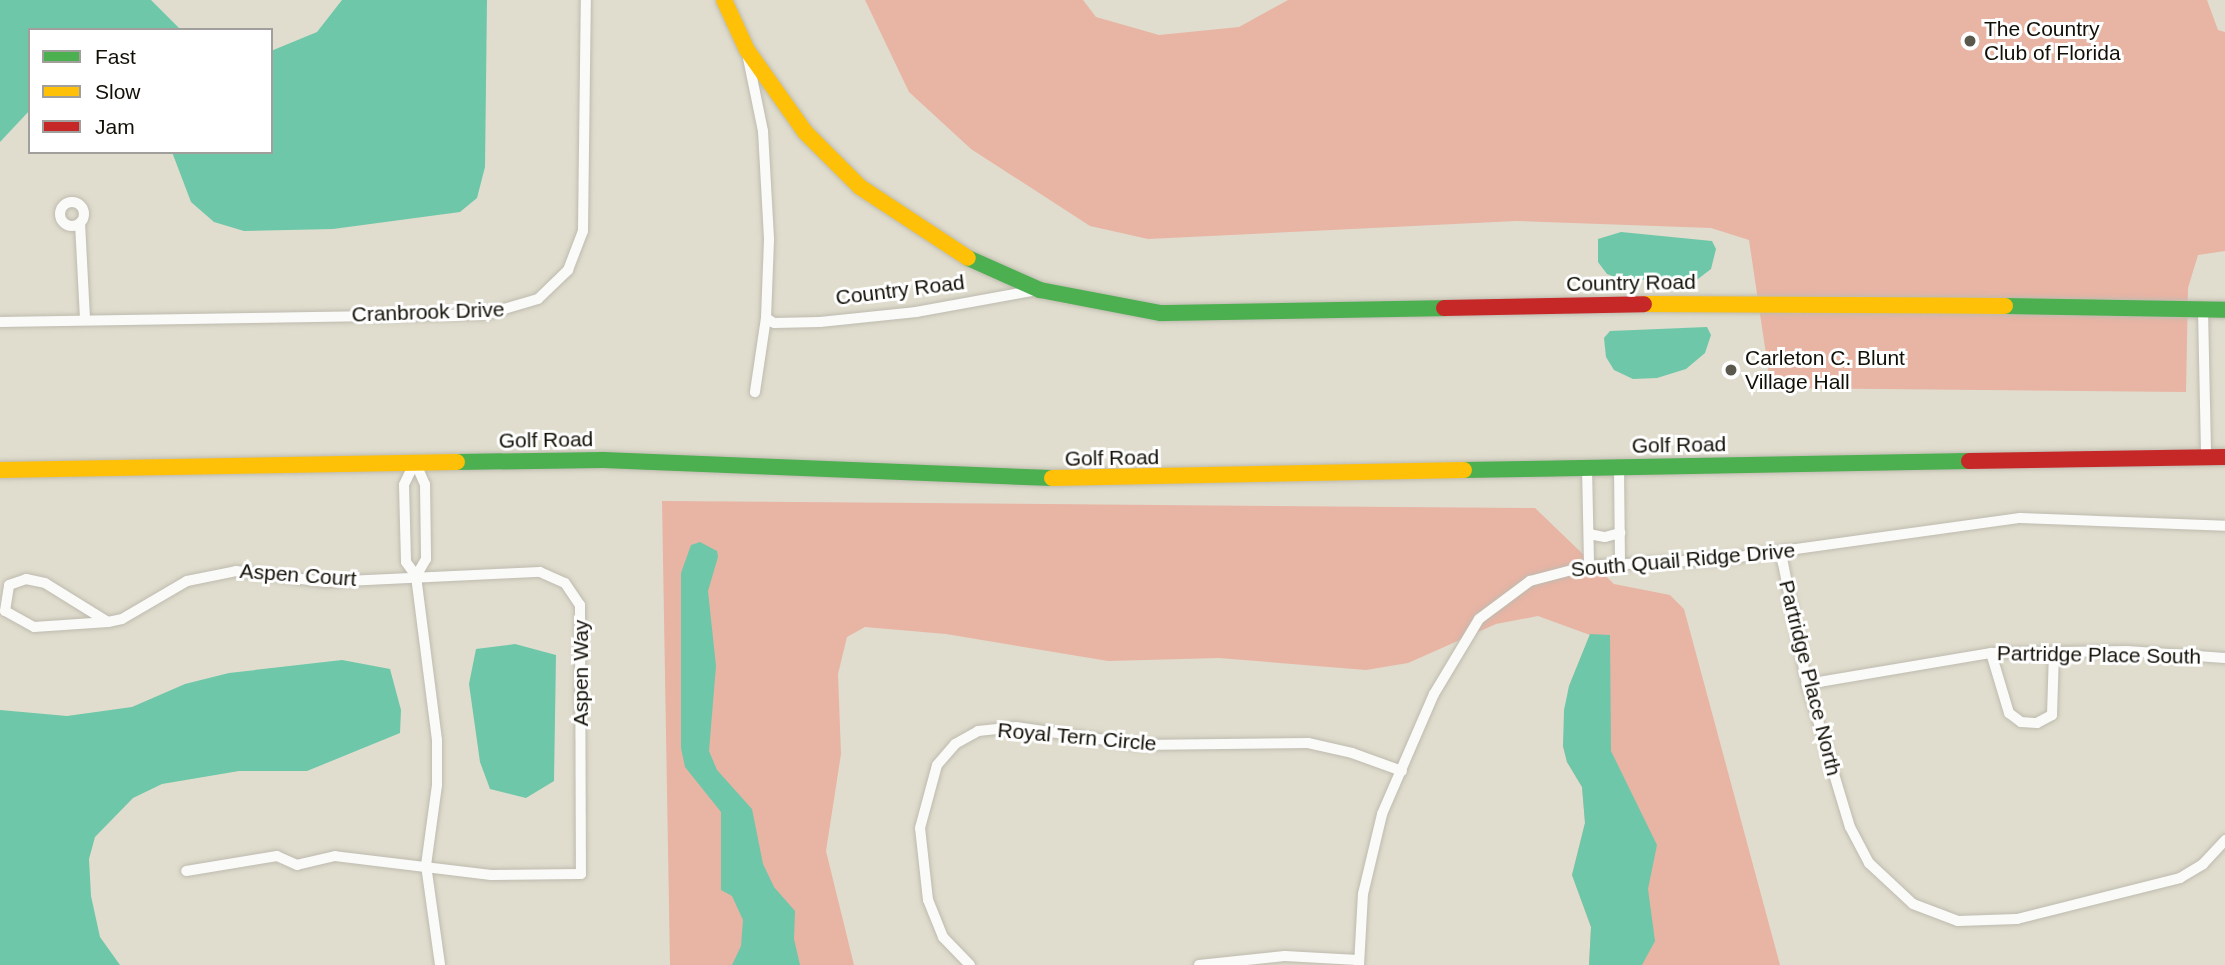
<!DOCTYPE html>
<style>
body{margin:0}
#map{position:relative;width:2225px;height:965px;overflow:hidden;background:#e0ddce;font-family:Helvetica,sans-serif}
div>[style]{position:absolute}
.green>*{inset:0;background:#e8b4a4}
.water>*{inset:0;background:#6ec7a8}
.roads{filter:drop-shadow(0 0 2px #bebbaf) drop-shadow(0 0 2px #bebbaf)}
.street>*{height:10px;margin:-5px;padding:0 5px;transform-origin:5px;border-radius:5px;background:#fafaf8}
.street>.ring{margin:-5px;padding:0;box-sizing:content-box;background:none;border:10px solid #fafaf8;border-radius:50%}
.fast>*{height:16px;margin:-8px;padding:0 8px;transform-origin:8px;border-radius:8px;background:#4caf50}
.slow>*{height:16px;margin:-8px;padding:0 8px;transform-origin:8px;border-radius:8px;background:#ffc107}
.jam>*{height:16px;margin:-8px;padding:0 8px;transform-origin:8px;border-radius:8px;background:#c62828}
.dots>*{width:19px;height:19px;translate:-50% -50%;box-sizing:border-box;border:4px solid #fff;border-radius:50%}
span{translate:-50% -50%;white-space:nowrap;text-align:center;line-height:1.15;-webkit-text-stroke:6px #fff;paint-order:stroke}
.poi-label{font-size:21px;color:#121006}
.left{translate:0 -50%;text-align:left}
.street-label{font-size:21px;color:#121006}
.legend{position:absolute;left:28px;top:28px;width:245px;height:126px;box-sizing:border-box;background:#fff;border:2px solid #a09f9b;margin:0;padding:9px 12px;list-style:none;font-size:21px;color:#121006}
.legend li{display:flex;align-items:center;gap:14px;height:35px}
.legend b{width:35px;border:2px solid #a09f9b}
</style>
<div id="map">
<div class="green">
<i style="clip-path:polygon(865px 0,1083px 0,1096px 17px,1159px 35px,1239px 27px,1288px 0,2207px 0,2218px 30px,2225px 32px,2225px 251px,2198px 255px,2188px 288px,2186px 392px,1771px 388px,1749px 240px,1711px 228px,1516px 221px,1148px 239px,1090px 226px,971px 149px,909px 92px)"></i>
<i style="clip-path:polygon(662px 501px,1535px 508px,1614px 584px,1670px 595px,1684px 609px,1780px 965px,1589px 965px,1591px 927px,1572px 875px,1585px 823px,1582px 787px,1567px 762px,1563px 746px,1569px 686px,1590px 635px,1538px 616px,1496px 624px,1408px 663px,1366px 670px,1219px 658px,1108px 661px,946px 634px,865px 627px,847px 637px,838px 674px,841px 754px,826px 851px,854px 965px,670px 965px)"></i>
</div>
<div class="water">
<i style="clip-path:polygon(0 0,151px 0,181px 30px,30px 30px,30px 110px,0 142px)"></i>
<i style="clip-path:polygon(342px 0,487px 0,485px 167px,477px 198px,460px 212px,333px 229px,244px 231px,214px 222px,191px 202px,172px 152px,271px 152px,271px 51px,317px 32px)"></i>
<i style="clip-path:polygon(1621px 232px,1712px 241px,1716px 249px,1711px 269px,1694px 282px,1655px 278px,1628px 282px,1607px 274px,1598px 262px,1598px 239px)"></i>
<i style="clip-path:polygon(1707px 327px,1711px 335px,1705px 353px,1686px 369px,1657px 378px,1633px 379px,1614px 370px,1606px 357px,1604px 338px,1610px 331px)"></i>
<i style="clip-path:polygon(700px 542px,717px 551px,718px 557px,708px 591px,716px 666px,709px 751px,717px 770px,752px 809px,763px 864px,774px 887px,795px 911px,794px 939px,800px 965px,732px 965px,741px 946px,743px 920px,732px 896px,721px 890px,721px 812px,685px 767px,681px 748px,681px 573px,691px 545px)"></i>
<i style="clip-path:polygon(1590px 634px,1610px 635px,1611px 751px,1657px 845px,1648px 889px,1655px 941px,1642px 965px,1589px 965px,1591px 927px,1572px 875px,1585px 823px,1582px 787px,1567px 762px,1563px 746px,1564px 710px,1569px 686px)"></i>
<i style="clip-path:polygon(515px 644px,556px 655px,554px 781px,526px 798px,490px 789px,480px 762px,469px 684px,476px 649px)"></i>
<i style="clip-path:polygon(342px 660px,390px 669px,401px 710px,400px 733px,307px 771px,239px 771px,162px 784px,133px 798px,95px 837px,89px 859px,91px 896px,100px 937px,120px 965px,0 965px,0 710px,67px 716px,132px 707px,185px 684px,229px 673px)"></i>
</div>
<div class="roads">
<div class="street">
<i style="left:748px;top:58px;width:75px;rotate:78.4deg"></i>
<i style="left:763px;top:131px;width:109px;rotate:86.8deg"></i>
<i style="left:769px;top:240px;width:78px;rotate:92.2deg"></i>
<i style="left:766px;top:318px;width:75px;rotate:98.5deg"></i>
<i class="ring" style="left:60px;top:202px;width:14px;height:14px"></i>
<i style="left:80px;top:223px;width:97px;rotate:87deg"></i>
<i style="left:2203px;top:309px;width:148px;rotate:88.8deg"></i>
<i style="left:766px;top:318px;width:9px;rotate:32deg"></i>
<i style="left:774px;top:323px;width:46px;rotate:-1.2deg"></i>
<i style="left:820px;top:322px;width:97px;rotate:-5.9deg"></i>
<i style="left:916px;top:312px;width:123px;rotate:-10.3deg"></i>
<i style="left:0;top:322px;width:487px;rotate:-0.9deg"></i>
<i style="left:487px;top:314px;width:53px;rotate:-16.4deg"></i>
<i style="left:538px;top:299px;width:42px;rotate:-44deg"></i>
<i style="left:568px;top:270px;width:42px;rotate:-69deg"></i>
<i style="left:583px;top:231px;width:231px;rotate:-89.3deg"></i>
<i style="left:415px;top:462px;width:25px;rotate:116deg"></i>
<i style="left:404px;top:485px;width:77px;rotate:88.5deg"></i>
<i style="left:406px;top:562px;width:17px;rotate:54deg"></i>
<i style="left:416px;top:576px;width:165px;rotate:82.7deg"></i>
<i style="left:437px;top:740px;width:45px;rotate:90deg"></i>
<i style="left:437px;top:785px;width:81px;rotate:97.8deg"></i>
<i style="left:426px;top:865px;width:101px;rotate:82deg"></i>
<i style="left:415px;top:462px;width:24px;rotate:66deg"></i>
<i style="left:425px;top:484px;width:75px;rotate:89.2deg"></i>
<i style="left:426px;top:559px;width:20px;rotate:120deg"></i>
<i style="left:1587px;top:467px;width:99px;rotate:88.8deg"></i>
<i style="left:1619px;top:467px;width:98px;rotate:89.4deg"></i>
<i style="left:1589px;top:534px;width:16px;rotate:11deg"></i>
<i style="left:1605px;top:537px;width:16px;rotate:-15deg"></i>
<i style="left:1781px;top:553px;width:134px;rotate:78.8deg"></i>
<i style="left:1807px;top:684px;width:149px;rotate:73.3deg"></i>
<i style="left:1850px;top:827px;width:41px;rotate:62.2deg"></i>
<i style="left:1869px;top:863px;width:60px;rotate:43deg"></i>
<i style="left:1913px;top:904px;width:48px;rotate:20.7deg"></i>
<i style="left:1958px;top:921px;width:59px;rotate:-1.9deg"></i>
<i style="left:2017px;top:919px;width:168px;rotate:-14.1deg"></i>
<i style="left:2180px;top:878px;width:27px;rotate:-31deg"></i>
<i style="left:2203px;top:864px;width:33px;rotate:-47deg"></i>
<i style="left:26px;top:579px;width:19px;rotate:12deg"></i>
<i style="left:45px;top:583px;width:74px;rotate:31.8deg"></i>
<i style="left:108px;top:622px;width:74px;rotate:176.1deg"></i>
<i style="left:34px;top:627px;width:33px;rotate:-151deg"></i>
<i style="left:5px;top:611px;width:26px;rotate:-81deg"></i>
<i style="left:9px;top:585px;width:18px;rotate:-19deg"></i>
<i style="left:108px;top:622px;width:14px;rotate:-12deg"></i>
<i style="left:122px;top:619px;width:75px;rotate:-30.3deg"></i>
<i style="left:187px;top:581px;width:50px;rotate:-11.5deg"></i>
<i style="left:236px;top:571px;width:90px;rotate:7deg"></i>
<i style="left:325px;top:582px;width:215px;rotate:-2.7deg"></i>
<i style="left:540px;top:572px;width:27px;rotate:24deg"></i>
<i style="left:565px;top:583px;width:27px;rotate:56deg"></i>
<i style="left:580px;top:605px;width:269px;rotate:89.8deg"></i>
<i style="left:581px;top:874px;width:90px;rotate:179.4deg"></i>
<i style="left:491px;top:875px;width:157px;rotate:-173.1deg"></i>
<i style="left:335px;top:856px;width:39px;rotate:167deg"></i>
<i style="left:297px;top:865px;width:22px;rotate:-156deg"></i>
<i style="left:277px;top:856px;width:92px;rotate:170.6deg"></i>
<i style="left:1991px;top:653px;width:63px;rotate:73.3deg"></i>
<i style="left:2009px;top:713px;width:15px;rotate:37deg"></i>
<i style="left:2021px;top:722px;width:16px;rotate:4deg"></i>
<i style="left:2037px;top:723px;width:17px;rotate:-28deg"></i>
<i style="left:2052px;top:715px;width:64px;rotate:-88.2deg"></i>
<i style="left:1807px;top:684px;width:187px;rotate:-9.6deg"></i>
<i style="left:1991px;top:653px;width:136px;rotate:-0.8deg"></i>
<i style="left:2127px;top:651px;width:98px;rotate:4.1deg"></i>
<i style="left:970px;top:965px;width:39px;rotate:-134deg"></i>
<i style="left:943px;top:937px;width:40px;rotate:-112deg"></i>
<i style="left:928px;top:900px;width:72px;rotate:-96.3deg"></i>
<i style="left:920px;top:828px;width:65px;rotate:-74.9deg"></i>
<i style="left:937px;top:765px;width:28px;rotate:-49deg"></i>
<i style="left:955px;top:744px;width:26px;rotate:-29deg"></i>
<i style="left:978px;top:731px;width:38px;rotate:-6deg"></i>
<i style="left:1016px;top:727px;width:124px;rotate:8.3deg"></i>
<i style="left:1139px;top:745px;width:169px;rotate:-0.7deg"></i>
<i style="left:1308px;top:743px;width:45px;rotate:12.8deg"></i>
<i style="left:1352px;top:753px;width:53px;rotate:19.8deg"></i>
<i style="left:1199px;top:965px;width:86px;rotate:-6deg"></i>
<i style="left:1285px;top:956px;width:73px;rotate:3.1deg"></i>
<i style="left:1359px;top:965px;width:71px;rotate:-86.8deg"></i>
<i style="left:1363px;top:894px;width:82px;rotate:-76.6deg"></i>
<i style="left:1382px;top:814px;width:131px;rotate:-66.6deg"></i>
<i style="left:1434px;top:694px;width:87px;rotate:-59deg"></i>
<i style="left:1479px;top:619px;width:64px;rotate:-36.7deg"></i>
<i style="left:1530px;top:581px;width:59px;rotate:-14.7deg"></i>
<i style="left:1587px;top:566px;width:137px;rotate:-2.9deg"></i>
<i style="left:1724px;top:559px;width:299px;rotate:-7.9deg"></i>
<i style="left:2020px;top:518px;width:205px;rotate:2.2deg"></i>
</div>
<div class="fast">
<i style="left:968px;top:258px;width:79px;rotate:24deg"></i>
<i style="left:1040px;top:290px;width:123px;rotate:10.8deg"></i>
<i style="left:1161px;top:313px;width:283px;rotate:-1deg"></i>
<i style="left:2005px;top:306px;width:220px;rotate:1deg"></i>
<i style="left:457px;top:462px;width:146px;rotate:-0.8deg"></i>
<i style="left:603px;top:460px;width:449px;rotate:2.3deg"></i>
<i style="left:1464px;top:470px;width:505px;rotate:-1.02deg"></i>
</div>
<div class="slow">
<i style="left:724px;top:0;width:55px;rotate:65.3deg"></i>
<i style="left:747px;top:50px;width:100px;rotate:54.7deg"></i>
<i style="left:805px;top:132px;width:78px;rotate:45deg"></i>
<i style="left:860px;top:187px;width:129px;rotate:33.3deg"></i>
<i style="left:1644px;top:304px;width:361px;rotate:0.3deg"></i>
<i style="left:0;top:470px;width:457px;rotate:-1deg"></i>
<i style="left:1052px;top:478px;width:412px;rotate:-1.1deg"></i>
</div>
<div class="jam">
<i style="left:1444px;top:308px;width:200px;rotate:-1.1deg"></i>
<i style="left:1969px;top:461px;width:256px;rotate:-0.9deg"></i>
</div>
</div>
<div class="dots">
<i style="left:1970px;top:41px;background:#5a584c"></i>
<i style="left:1731px;top:370px;background:#5a584c"></i>
</div>
<div class="poi-label">
<span class="left" style="left:1984px;top:41px">The Country<br>Club of Florida</span>
<span class="left" style="left:1745px;top:370px">Carleton C. Blunt<br>Village Hall</span>
</div>
<div class="street-label">
<span style="left:1631px;top:283px;rotate:-1deg">Country Road</span>
<span style="left:900px;top:290px;rotate:-7deg">Country Road</span>
<span style="left:428px;top:312px;rotate:-2deg">Cranbrook Drive</span>
<span style="left:546px;top:440px;rotate:-1deg">Golf Road</span>
<span style="left:1679px;top:445px;rotate:-1deg">Golf Road</span>
<span style="left:1112px;top:458px;rotate:-1deg">Golf Road</span>
<span style="left:1683px;top:560px;rotate:-5deg">South Quail Ridge Drive</span>
<span style="left:298px;top:575px;rotate:4deg">Aspen Court</span>
<span style="left:2099px;top:655px;rotate:1deg">Partridge Place South</span>
<span style="left:581px;top:673px;rotate:-90deg">Aspen Way</span>
<span style="left:1810px;top:678px;rotate:76deg">Partridge Place North</span>
<span style="left:1077px;top:737px;rotate:5deg">Royal Tern Circle</span>
</div>
<ul class="legend">
<li><b style="height:9px;background:#4caf50"></b>Fast</li>
<li><b style="height:9px;background:#ffc107"></b>Slow</li>
<li><b style="height:9px;background:#c62828"></b>Jam</li>
</ul>
</div>
